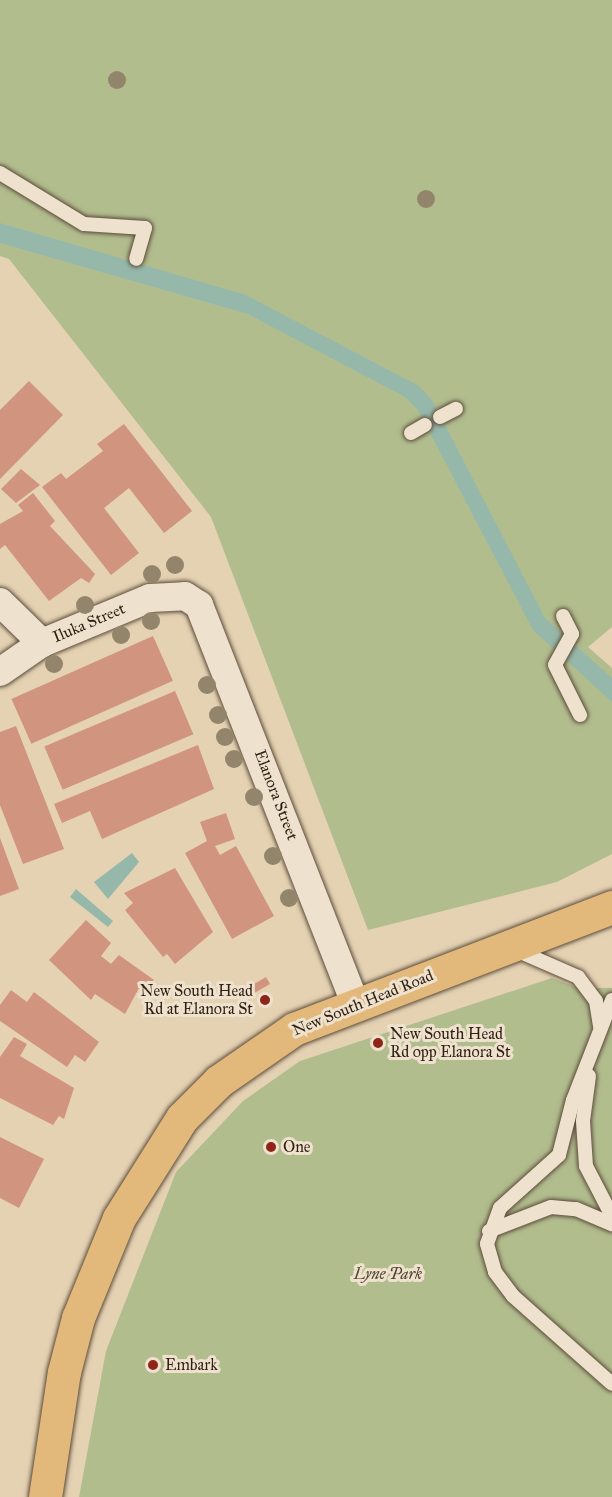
<!DOCTYPE html>
<style>
body{margin:0}
#map{position:relative;width:612px;height:1497px;overflow:hidden;background:#e5d2b3;font-family:"IM FELL Great Primer",serif}
div>[style]{position:absolute}
.green>*{inset:0;background:#b2bd8e}
.water>*{inset:0;background:#96b8aa}
.building>*{inset:0;background:#d1947e;transform-origin:0 0}
.roads{filter:drop-shadow(0 0 2px #5c4c3a) drop-shadow(0 0 2px #5c4c3a)}
.lane>*{height:14px;margin:-7px;padding:0 7px;transform-origin:7px;border-radius:7px;background:#eee2ce}
.street>*{height:28px;margin:-14px;padding:0 14px;transform-origin:14px;border-radius:14px;background:#eee2ce}
.primary>*{height:33px;margin:-16.5px;padding:0 16.5px;transform-origin:16.5px;border-radius:16.5px;background:#e2b97a}
.trees>*{width:18px;height:18px;margin:-9px;border-radius:50%;background:#93856b}
.dots>*{width:16px;height:16px;translate:-50% -50%;box-sizing:border-box;border:3px solid #eee2ce;border-radius:50%}
span{translate:-50% -50%;white-space:nowrap;text-align:center;line-height:1.15;-webkit-text-stroke:6px #eee2ce;paint-order:stroke}
.street-label{font-size:16px;color:#2f1f11}
.poi-label{font-size:16px;color:#2f1f11}
.right{translate:-100% -50%;text-align:right}
.left{translate:0 -50%;text-align:left}
.park-label{font-size:16px;color:#504630;font-style:italic}
</style>
<div id="map">
<div class="green">
<i style="clip-path:polygon(0 0,612px 0,612px 627px,588px 647px,612px 668px,612px 854px,557px 882px,368px 930px,211px 517px,9px 259px,0 256px)"></i>
<i style="clip-path:polygon(552px 978px,579px 988px,612px 988px,612px 1497px,79px 1497px,106px 1351px,176px 1172px,243px 1101px,300px 1061px)"></i>
</div>
<div class="water">
<i style="clip-path:polygon(0 223px,246px 295px,419px 386px,432px 400px,545px 618px,612px 678px,612px 702px,533px 630px,418px 410px,405px 397px,248px 314px,0 243px)"></i>
<i style="clip-path:polygon(132px 853px,139px 862px,108px 899px,94px 882px)"></i>
<i style="clip-path:polygon(76px 889px,113px 921px,108px 927px,70px 897px)"></i>
</div>
<div class="building">
<i style="clip-path:polygon(29px 381px,63px 415px,0 479px,0 410px)"></i>
<i style="clip-path:polygon(124px 424px,192px 511px,164px 533px,129px 488px,104px 508px,139px 553px,111px 575px,42px 487px,61px 473px,66px 479px,103px 451px,97px 444px)"></i>
<i style="clip-path:polygon(21px 469px,40px 485px,16px 503px,1px 489px)"></i>
<i style="clip-path:polygon(33px 493px,55px 521px,50px 526px,95px 574px,89px 583px,81px 578px,49px 601px,5px 545px,0 549px,0 524px,23px 511px,18px 505px)"></i>
<i style="left:153px;top:636px;width:49px;height:155px;rotate:66deg"></i>
<i style="left:175px;top:691px;width:47px;height:142px;rotate:67deg"></i>
<i style="clip-path:polygon(16px 726px,64px 849px,23px 864px,0 805px,0 732px)"></i>
<i style="clip-path:polygon(198px 745px,214px 789px,102px 839px,90px 811px,62px 823px,54px 804px)"></i>
<i style="clip-path:polygon(226px 813px,235px 839px,215px 846px,220px 855px,236px 846px,274px 916px,232px 939px,185px 853px,207px 841px,200px 822px)"></i>
<i style="clip-path:polygon(0 838px,19px 889px,0 896px)"></i>
<i style="clip-path:polygon(175px 868px,213px 932px,175px 964px,167px 954px,163px 957px,125px 910px,133px 903px,124px 893px)"></i>
<i style="clip-path:polygon(86px 920px,111px 943px,101px 956px,111px 964px,119px 955px,154px 980px,144px 993px,139px 988px,125px 1014px,95px 994px,91px 1000px,49px 960px)"></i>
<i style="left:266px;top:977px;width:8px;height:17px;rotate:60deg"></i>
<i style="clip-path:polygon(11px 990px,27px 1002px,34px 992px,99px 1042px,85px 1062px,75px 1055px,67px 1067px,0 1021px,0 1005px)"></i>
<i style="clip-path:polygon(14px 1037px,27px 1044px,20px 1056px,74px 1088px,64px 1119px,59px 1116px,53px 1125px,0 1098px,0 1057px)"></i>
<i style="clip-path:polygon(0 1137px,44px 1159px,19px 1208px,0 1198px)"></i>
</div>
<div class="roads">
<div class="lane">
<i style="left:0;top:173px;width:98px;rotate:31.3deg"></i>
<i style="left:84px;top:224px;width:61px;rotate:3.8deg"></i>
<i style="left:145px;top:228px;width:32px;rotate:106deg"></i>
<i style="left:440px;top:417px;width:18px;rotate:-27deg"></i>
<i style="left:411px;top:433px;width:16px;rotate:-30deg"></i>
<i style="left:563px;top:616px;width:20px;rotate:63deg"></i>
<i style="left:572px;top:634px;width:35px;rotate:119deg"></i>
<i style="left:555px;top:665px;width:56px;rotate:63.4deg"></i>
<i style="left:516px;top:950px;width:68px;rotate:23.5deg"></i>
<i style="left:578px;top:977px;width:30px;rotate:53deg"></i>
<i style="left:596px;top:1001px;width:26px;rotate:81deg"></i>
<i style="left:612px;top:1000px;width:107px;rotate:111.3deg"></i>
<i style="left:573px;top:1100px;width:57px;rotate:104.3deg"></i>
<i style="left:559px;top:1155px;width:79px;rotate:138.1deg"></i>
<i style="left:500px;top:1208px;width:38px;rotate:110deg"></i>
<i style="left:487px;top:1244px;width:29px;rotate:74deg"></i>
<i style="left:495px;top:1272px;width:30px;rotate:53deg"></i>
<i style="left:513px;top:1296px;width:132px;rotate:41.6deg"></i>
<i style="left:589px;top:1076px;width:45px;rotate:97.6deg"></i>
<i style="left:583px;top:1121px;width:45px;rotate:86.2deg"></i>
<i style="left:586px;top:1166px;width:56px;rotate:62.5deg"></i>
<i style="left:489px;top:1231px;width:66px;rotate:-21.2deg"></i>
<i style="left:551px;top:1207px;width:25px;rotate:5deg"></i>
<i style="left:576px;top:1209px;width:39px;rotate:23deg"></i>
</div>
<div class="street">
<i style="left:0;top:602px;width:59px;rotate:44.3deg"></i>
<i style="left:0;top:672px;width:51px;rotate:-34.6deg"></i>
<i style="left:42px;top:643px;width:117px;rotate:-22.6deg"></i>
<i style="left:150px;top:598px;width:35px;rotate:-3deg"></i>
<i style="left:185px;top:596px;width:17px;rotate:33deg"></i>
<i style="left:199px;top:605px;width:427px;rotate:68.6deg"></i>
</div>
<div class="primary">
<i style="left:45px;top:1497px;width:126px;rotate:-81.4deg"></i>
<i style="left:64px;top:1372px;width:56px;rotate:-75.5deg"></i>
<i style="left:78px;top:1318px;width:108px;rotate:-67.7deg"></i>
<i style="left:119px;top:1218px;width:118px;rotate:-57.8deg"></i>
<i style="left:182px;top:1118px;width:52px;rotate:-45deg"></i>
<i style="left:219px;top:1081px;width:91px;rotate:-34.7deg"></i>
<i style="left:294px;top:1029px;width:341px;rotate:-21deg"></i>
</div>
</div>
<div class="trees">
<i style="left:117px;top:80px"></i>
<i style="left:426px;top:199px"></i>
<i style="left:175px;top:565px"></i>
<i style="left:152px;top:574px"></i>
<i style="left:85px;top:605px"></i>
<i style="left:151px;top:621px"></i>
<i style="left:121px;top:635px"></i>
<i style="left:54px;top:664px"></i>
<i style="left:207px;top:685px"></i>
<i style="left:218px;top:715px"></i>
<i style="left:225px;top:737px"></i>
<i style="left:234px;top:759px"></i>
<i style="left:254px;top:797px"></i>
<i style="left:273px;top:856px"></i>
<i style="left:289px;top:898px"></i>
</div>
<div class="dots">
<i style="left:265px;top:1000px;background:#8f2418"></i>
<i style="left:378px;top:1043px;background:#8f2418"></i>
<i style="left:271px;top:1147px;background:#8f2418"></i>
<i style="left:153px;top:1365px;background:#8f2418"></i>
</div>
<div class="street-label">
<span style="left:89px;top:623px;rotate:-23deg">Iluka Street</span>
<span style="left:276px;top:795px;rotate:69deg">Elanora Street</span>
<span style="left:363px;top:1003px;rotate:-22deg">New South Head Road</span>
</div>
<div class="poi-label">
<span class="right" style="left:253px;top:1000px">New South Head<br>Rd at Elanora St</span>
<span class="left" style="left:390px;top:1043px">New South Head<br>Rd opp Elanora St</span>
<span class="left" style="left:283px;top:1147px">One</span>
<span class="left" style="left:165px;top:1365px">Embark</span>
</div>
<div class="park-label">
<span style="left:388px;top:1274px">Lyne Park</span>
</div>
</div>
